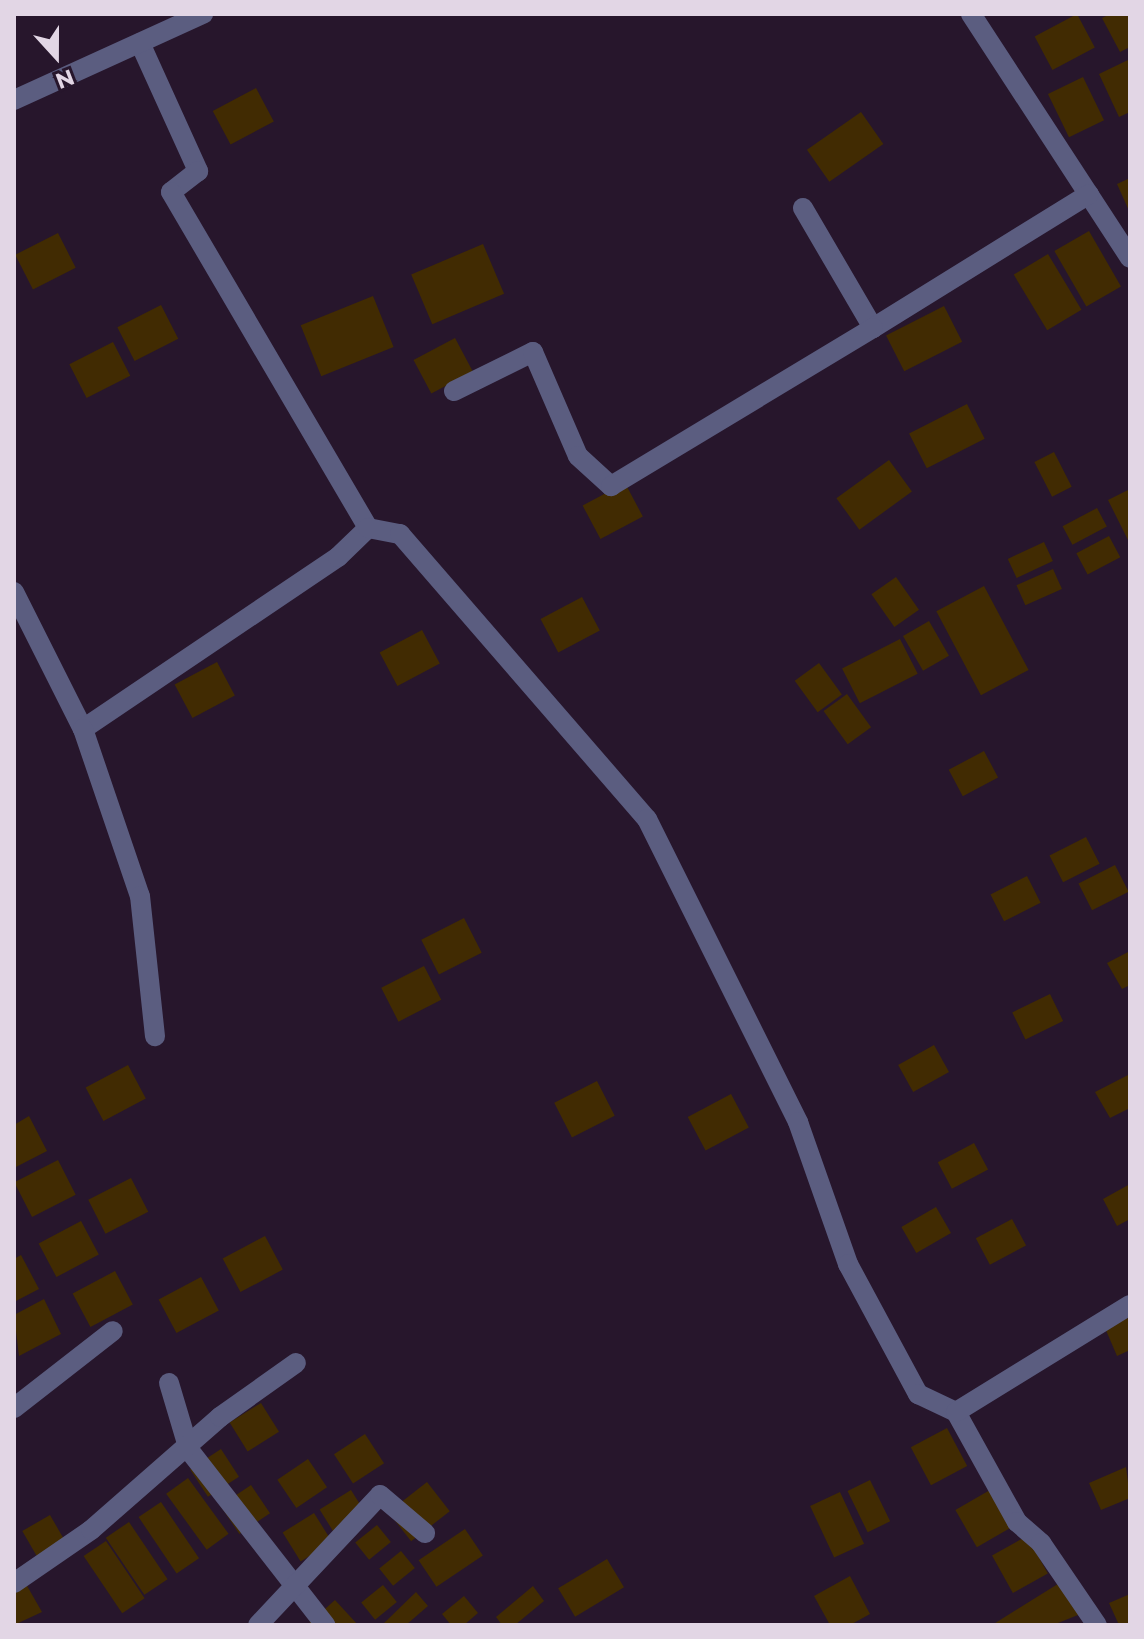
<!DOCTYPE html>
<style>
body{margin:0}
#map{position:relative;width:1144px;height:1639px;overflow:hidden;background:#27162c;font-family:Montserrat,sans-serif}
div>[style]{position:absolute}
.building>*{inset:0;background:#412b02;transform-origin:0 0}
.minor>*{height:20px;margin:-10px;padding:0 10px;transform-origin:10px;border-radius:10px;background:#5b5d80}
span{translate:-50% -50%;white-space:nowrap;text-align:center;line-height:1.15;-webkit-text-stroke:6px #27162c;paint-order:stroke}
.frame{position:absolute;inset:0;border:16px solid #e2d6e5;pointer-events:none}
.north{position:absolute;left:16px;top:16px;width:80px;height:80px;-webkit-text-stroke:6px #27162c;paint-order:stroke;rotate:159deg;font-size:22px;font-weight:700;line-height:32px;text-align:center;color:#e2d6e5}
.north::after{content:'';display:block;margin:auto;width:28px;height:36px;background:#e2d6e5;clip-path:polygon(50% 0,100% 100%,50% 72%,0 100%)}
</style>
<div id="map">
<div class="building">
<i style="left:1077px;top:14px;width:38px;height:48px;rotate:62deg"></i>
<i style="clip-path:polygon(1110px 14px,1130px 14px,1130px 47px,1120px 52px,1102px 18px)"></i>
<i style="clip-path:polygon(1130px 59px,1130px 112px,1119px 117px,1099px 74px)"></i>
<i style="left:1083px;top:77px;width:48px;height:39px;rotate:64deg"></i>
<i style="left:256px;top:88px;width:38px;height:49px;rotate:62deg"></i>
<i style="left:861px;top:112px;width:39px;height:66px;rotate:55deg"></i>
<i style="clip-path:polygon(1130px 178px,1130px 213px,1117px 184px)"></i>
<i style="left:1089px;top:231px;width:64px;height:40px;rotate:60deg"></i>
<i style="left:58px;top:233px;width:39px;height:48px;rotate:63deg"></i>
<i style="left:483px;top:244px;width:54px;height:78px;rotate:67deg"></i>
<i style="left:1048px;top:254px;width:65px;height:40px;rotate:59deg"></i>
<i style="left:373px;top:296px;width:55px;height:78px;rotate:68deg"></i>
<i style="left:161px;top:305px;width:38px;height:49px;rotate:63deg"></i>
<i style="left:944px;top:306px;width:40px;height:65px;rotate:63deg"></i>
<i style="left:455px;top:338px;width:38px;height:47px;rotate:62deg"></i>
<i style="left:113px;top:342px;width:38px;height:49px;rotate:63deg"></i>
<i style="left:967px;top:404px;width:39px;height:65px;rotate:63deg"></i>
<i style="left:1054px;top:452px;width:39px;height:22px;rotate:63deg"></i>
<i style="left:889px;top:460px;width:39px;height:65px;rotate:54deg"></i>
<i style="left:625px;top:483px;width:38px;height:48px;rotate:62deg"></i>
<i style="clip-path:polygon(1130px 489px,1130px 544px,1108px 500px)"></i>
<i style="left:1097px;top:508px;width:21px;height:39px;rotate:62deg"></i>
<i style="left:1109px;top:536px;width:24px;height:37px;rotate:62deg"></i>
<i style="left:1044px;top:542px;width:21px;height:40px;rotate:65deg"></i>
<i style="left:1053px;top:569px;width:22px;height:40px;rotate:66deg"></i>
<i style="left:896px;top:577px;width:40px;height:30px;rotate:55deg"></i>
<i style="left:984px;top:586px;width:95px;height:54px;rotate:62deg"></i>
<i style="left:582px;top:597px;width:38px;height:47px;rotate:62deg"></i>
<i style="left:929px;top:621px;width:40px;height:30px;rotate:60deg"></i>
<i style="left:422px;top:630px;width:38px;height:48px;rotate:62deg"></i>
<i style="left:900px;top:639px;width:39px;height:65px;rotate:63deg"></i>
<i style="left:217px;top:662px;width:38px;height:48px;rotate:62deg"></i>
<i style="left:819px;top:663px;width:39px;height:30px;rotate:54deg"></i>
<i style="left:847px;top:694px;width:41px;height:29px;rotate:54deg"></i>
<i style="left:984px;top:751px;width:30px;height:40px;rotate:62deg"></i>
<i style="left:1086px;top:837px;width:30px;height:41px;rotate:63deg"></i>
<i style="left:1115px;top:865px;width:30px;height:41px;rotate:63deg"></i>
<i style="left:1027px;top:876px;width:30px;height:41px;rotate:63deg"></i>
<i style="left:464px;top:918px;width:39px;height:48px;rotate:63deg"></i>
<i style="clip-path:polygon(1130px 951px,1130px 985px,1122px 989px,1107px 963px)"></i>
<i style="left:424px;top:966px;width:38px;height:48px;rotate:63deg"></i>
<i style="left:1050px;top:994px;width:30px;height:42px;rotate:64deg"></i>
<i style="left:934px;top:1045px;width:31px;height:41px;rotate:61deg"></i>
<i style="left:128px;top:1065px;width:38px;height:48px;rotate:62deg"></i>
<i style="clip-path:polygon(1130px 1074px,1130px 1108px,1110px 1118px,1095px 1092px)"></i>
<i style="left:597px;top:1081px;width:39px;height:48px;rotate:63deg"></i>
<i style="left:731px;top:1094px;width:38px;height:49px;rotate:62deg"></i>
<i style="clip-path:polygon(29px 1116px,47px 1151px,14px 1168px,14px 1125px)"></i>
<i style="left:974px;top:1143px;width:30px;height:41px;rotate:62deg"></i>
<i style="left:58px;top:1160px;width:39px;height:49px;rotate:63deg"></i>
<i style="left:131px;top:1178px;width:38px;height:48px;rotate:63deg"></i>
<i style="clip-path:polygon(1130px 1184px,1130px 1219px,1117px 1226px,1103px 1199px)"></i>
<i style="left:936px;top:1207px;width:30px;height:40px;rotate:60deg"></i>
<i style="left:1012px;top:1219px;width:30px;height:41px;rotate:62deg"></i>
<i style="left:81px;top:1221px;width:38px;height:48px;rotate:62deg"></i>
<i style="left:265px;top:1236px;width:38px;height:48px;rotate:62deg"></i>
<i style="clip-path:polygon(21px 1255px,39px 1289px,14px 1302px,14px 1259px)"></i>
<i style="left:115px;top:1271px;width:38px;height:48px;rotate:62deg"></i>
<i style="left:201px;top:1277px;width:38px;height:48px;rotate:62deg"></i>
<i style="clip-path:polygon(44px 1299px,61px 1334px,19px 1356px,14px 1315px)"></i>
<i style="clip-path:polygon(1130px 1317px,1130px 1350px,1117px 1356px,1105px 1328px)"></i>
<i style="left:261px;top:1403px;width:34px;height:37px;rotate:58deg"></i>
<i style="left:947px;top:1428px;width:43px;height:41px;rotate:62deg"></i>
<i style="left:365px;top:1434px;width:35px;height:37px;rotate:57deg"></i>
<i style="left:221px;top:1449px;width:33px;height:37px;rotate:57deg"></i>
<i style="left:308px;top:1459px;width:34px;height:37px;rotate:56deg"></i>
<i style="clip-path:polygon(1126px 1467px,1130px 1498px,1101px 1510px,1089px 1483px)"></i>
<i style="left:188px;top:1478px;width:69px;height:27px;rotate:54deg"></i>
<i style="left:870px;top:1480px;width:46px;height:25px;rotate:64deg"></i>
<i style="left:427px;top:1482px;width:37px;height:49px;rotate:52deg"></i>
<i style="left:251px;top:1485px;width:34px;height:37px;rotate:56deg"></i>
<i style="left:351px;top:1490px;width:34px;height:37px;rotate:58deg"></i>
<i style="left:990px;top:1490px;width:43px;height:40px;rotate:60deg"></i>
<i style="left:840px;top:1492px;width:57px;height:33px;rotate:65deg"></i>
<i style="left:161px;top:1502px;width:68px;height:27px;rotate:56deg"></i>
<i style="left:314px;top:1513px;width:34px;height:37px;rotate:58deg"></i>
<i style="left:50px;top:1515px;width:32px;height:32px;rotate:60deg"></i>
<i style="left:129px;top:1522px;width:69px;height:28px;rotate:56deg"></i>
<i style="left:377px;top:1525px;width:22px;height:28px;rotate:51deg"></i>
<i style="left:465px;top:1529px;width:32px;height:56px;rotate:56deg"></i>
<i style="left:1027px;top:1536px;width:43px;height:40px;rotate:61deg"></i>
<i style="left:106px;top:1541px;width:69px;height:27px;rotate:56deg"></i>
<i style="left:401px;top:1551px;width:22px;height:28px;rotate:51deg"></i>
<i style="left:607px;top:1559px;width:33px;height:57px;rotate:59deg"></i>
<i style="clip-path:polygon(850px 1576px,870px 1614px,850px 1625px,830px 1625px,814px 1596px)"></i>
<i style="clip-path:polygon(1061px 1582px,1083px 1613px,1053px 1625px,992px 1625px)"></i>
<i style="clip-path:polygon(26px 1584px,42px 1612px,14px 1625px,14px 1590px)"></i>
<i style="left:383px;top:1585px;width:22px;height:28px;rotate:51deg"></i>
<i style="clip-path:polygon(533px 1586px,544px 1601px,515px 1625px,502px 1625px,496px 1617px)"></i>
<i style="clip-path:polygon(416px 1592px,428px 1606px,406px 1625px,382px 1625px)"></i>
<i style="clip-path:polygon(1130px 1594px,1130px 1625px,1119px 1625px,1109px 1603px)"></i>
<i style="clip-path:polygon(464px 1596px,478px 1613px,464px 1625px,451px 1625px,442px 1614px)"></i>
<i style="clip-path:polygon(335px 1600px,358px 1625px,307px 1625px)"></i>
</div>
<div class="minor">
<i style="left:971px;top:14px;width:291px;rotate:56.9deg"></i>
<i style="left:140px;top:43px;width:141px;rotate:65.6deg"></i>
<i style="left:198px;top:171px;width:34px;rotate:142deg"></i>
<i style="left:171px;top:192px;width:389px;rotate:59.6deg"></i>
<i style="left:14px;top:100px;width:208px;rotate:-24.5deg"></i>
<i style="left:803px;top:208px;width:139px;rotate:59.7deg"></i>
<i style="left:873px;top:328px;width:254px;rotate:-31.8deg"></i>
<i style="left:454px;top:391px;width:88px;rotate:-26.3deg"></i>
<i style="left:533px;top:352px;width:113px;rotate:66.6deg"></i>
<i style="left:578px;top:456px;width:45px;rotate:42.3deg"></i>
<i style="left:611px;top:486px;width:306px;rotate:-31.1deg"></i>
<i style="left:14px;top:592px;width:153px;rotate:63.3deg"></i>
<i style="left:83px;top:729px;width:308px;rotate:-34deg"></i>
<i style="left:338px;top:557px;width:42px;rotate:-44deg"></i>
<i style="left:368px;top:528px;width:33px;rotate:11deg"></i>
<i style="left:400px;top:534px;width:377px;rotate:49.1deg"></i>
<i style="left:647px;top:819px;width:339px;rotate:63.5deg"></i>
<i style="left:798px;top:1122px;width:151px;rotate:70.6deg"></i>
<i style="left:848px;top:1264px;width:148px;rotate:61.7deg"></i>
<i style="left:918px;top:1394px;width:42px;rotate:25.3deg"></i>
<i style="left:956px;top:1412px;width:126px;rotate:61deg"></i>
<i style="left:1017px;top:1522px;width:32px;rotate:41deg"></i>
<i style="left:1041px;top:1543px;width:99px;rotate:55.7deg"></i>
<i style="left:83px;top:729px;width:176px;rotate:71.2deg"></i>
<i style="left:140px;top:896px;width:141px;rotate:83.9deg"></i>
<i style="left:169px;top:1383px;width:70px;rotate:73.4deg"></i>
<i style="left:189px;top:1450px;width:222px;rotate:52.1deg"></i>
<i style="left:14px;top:1408px;width:125px;rotate:-37.9deg"></i>
<i style="left:956px;top:1412px;width:204px;rotate:-31.6deg"></i>
<i style="left:14px;top:1583px;width:93px;rotate:-34.5deg"></i>
<i style="left:91px;top:1530px;width:171px;rotate:-41.2deg"></i>
<i style="left:220px;top:1417px;width:93px;rotate:-35.4deg"></i>
<i style="left:258px;top:1625px;width:178px;rotate:-46.8deg"></i>
<i style="left:380px;top:1495px;width:59px;rotate:40.2deg"></i>
</div>
<div class="frame"></div>
<div class="north">N</div>
</div>
